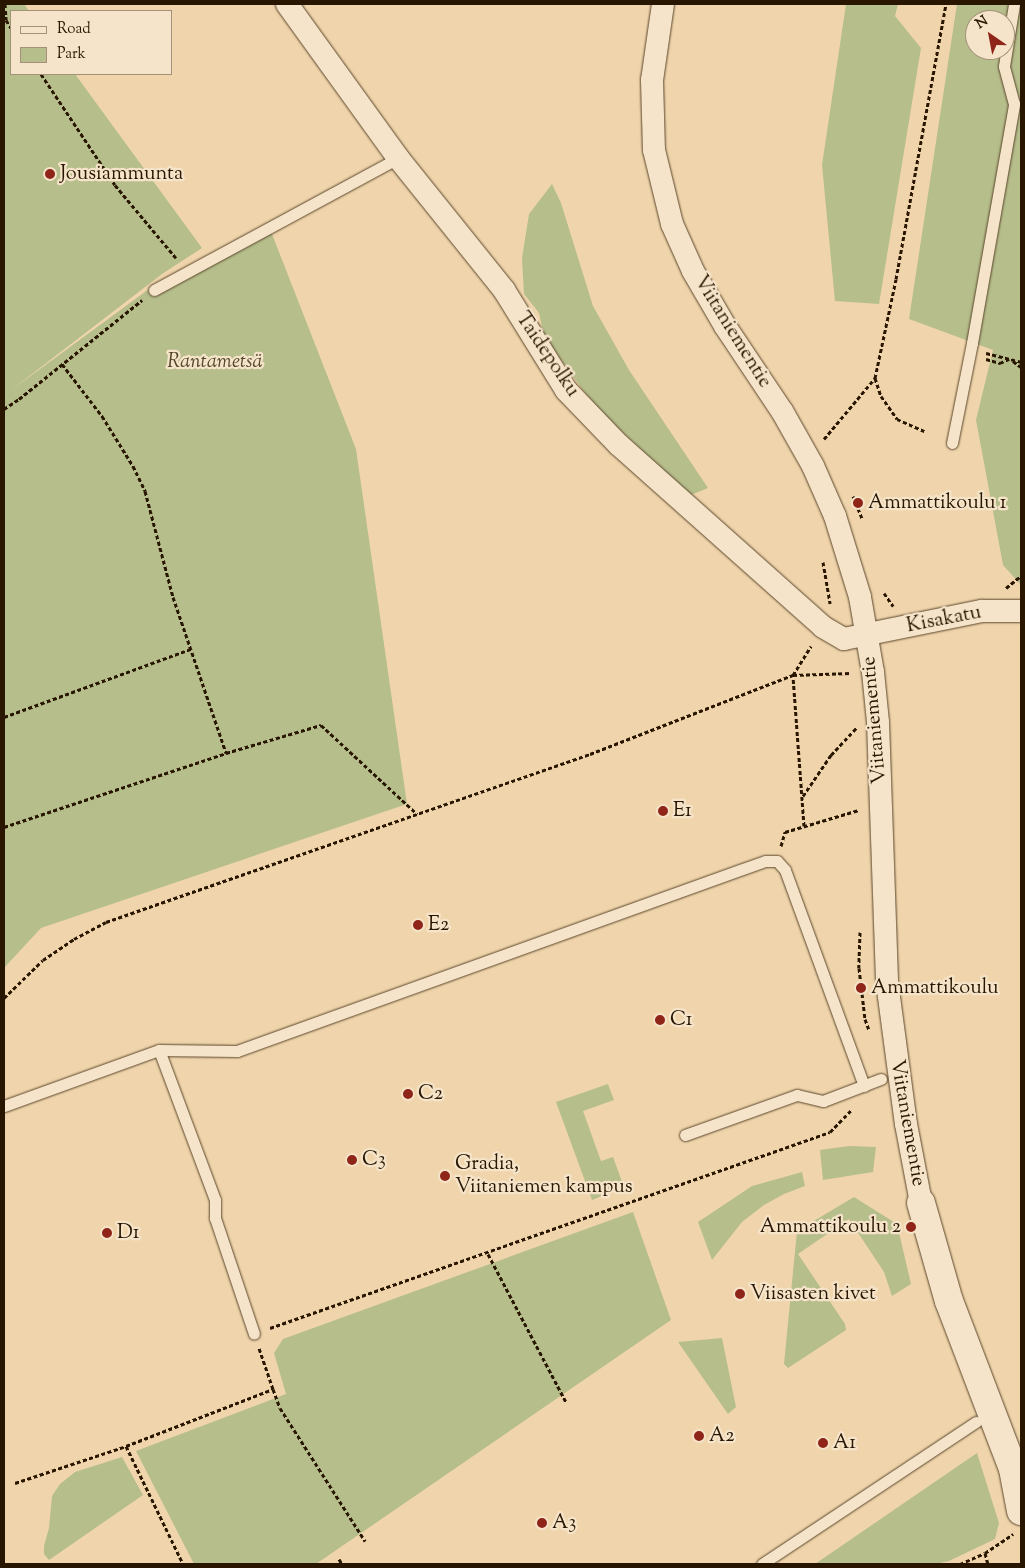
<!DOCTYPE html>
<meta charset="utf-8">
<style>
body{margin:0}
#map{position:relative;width:1025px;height:1568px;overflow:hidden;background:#f0d5ac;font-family:"Sorts Mill Goudy",serif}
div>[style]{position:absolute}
.green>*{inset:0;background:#b6be8c}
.path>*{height:3px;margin-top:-1.5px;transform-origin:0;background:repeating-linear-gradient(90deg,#291600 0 4px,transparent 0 6.5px)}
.roads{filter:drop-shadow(0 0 1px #5b462b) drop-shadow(0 0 1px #5b462b)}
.service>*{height:11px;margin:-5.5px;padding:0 5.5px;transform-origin:5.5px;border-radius:5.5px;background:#f5e4c9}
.minor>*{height:22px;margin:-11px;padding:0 11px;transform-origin:11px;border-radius:11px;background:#f5e4c9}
.tertiary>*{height:28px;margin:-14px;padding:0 14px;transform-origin:14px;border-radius:14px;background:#f5e4c9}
.dots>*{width:14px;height:14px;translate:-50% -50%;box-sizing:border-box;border:2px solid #f5e4c9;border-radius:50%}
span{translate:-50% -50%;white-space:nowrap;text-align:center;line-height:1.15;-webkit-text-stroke:4.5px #f5e4c9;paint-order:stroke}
.poi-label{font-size:20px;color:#291600}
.left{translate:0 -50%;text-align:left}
.right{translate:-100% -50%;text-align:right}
.street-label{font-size:20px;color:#291600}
.park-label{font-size:20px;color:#53482a;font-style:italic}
.frame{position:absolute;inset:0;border:5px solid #291600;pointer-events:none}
.legend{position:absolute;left:10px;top:10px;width:162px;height:65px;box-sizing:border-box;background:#f5e4c9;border:1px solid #a39279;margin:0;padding:6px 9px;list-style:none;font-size:15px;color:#291600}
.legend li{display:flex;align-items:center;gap:10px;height:25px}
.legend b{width:25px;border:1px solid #a39279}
.north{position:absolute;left:965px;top:10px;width:50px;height:50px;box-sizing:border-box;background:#f5e4c9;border:1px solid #a39279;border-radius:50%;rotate:327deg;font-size:14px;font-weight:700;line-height:20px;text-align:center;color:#291600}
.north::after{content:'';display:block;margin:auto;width:18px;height:22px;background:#8f2418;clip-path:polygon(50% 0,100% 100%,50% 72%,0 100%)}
</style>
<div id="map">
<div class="green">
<i style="clip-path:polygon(4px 4px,24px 4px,29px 11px,11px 11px,11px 74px,75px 74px,202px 248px,162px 274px,10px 391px,153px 286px,270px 229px,356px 449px,407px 804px,41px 928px,4px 968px)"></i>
<i style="clip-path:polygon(846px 4px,898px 4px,895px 16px,921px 48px,879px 304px,835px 301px,822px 165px)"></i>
<i style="clip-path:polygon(evenodd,957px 4px,1021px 4px,1021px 585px,1003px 565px,976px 420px,993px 350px,909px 319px,957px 4px,975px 20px,1005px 20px,1005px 50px,975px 50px,975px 20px)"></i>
<i style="clip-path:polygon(552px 184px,561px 203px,593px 306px,629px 370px,708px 488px,691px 495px,596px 408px,544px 336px,539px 313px,524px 294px,522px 258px,529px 214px)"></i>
<i style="clip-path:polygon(608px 1084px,614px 1100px,583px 1111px,601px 1161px,613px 1157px,624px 1187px,592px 1200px,556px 1102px)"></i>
<i style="clip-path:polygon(849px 1146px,876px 1147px,873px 1172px,823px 1180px,820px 1150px)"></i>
<i style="clip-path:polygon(802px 1172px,805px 1186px,784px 1194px,764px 1205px,742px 1222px,712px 1260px,698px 1222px,752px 1186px)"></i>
<i style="clip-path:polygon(854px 1197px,897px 1224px,911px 1284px,892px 1296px,884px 1272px,849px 1219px,798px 1254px,845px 1324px,846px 1330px,788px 1368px,784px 1364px,797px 1231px)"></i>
<i style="clip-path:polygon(633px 1212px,671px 1320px,316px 1564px,194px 1564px,136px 1451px,286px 1394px,274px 1353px,283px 1339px)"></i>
<i style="clip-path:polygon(722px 1338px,736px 1407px,728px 1414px,678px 1342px)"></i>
<i style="clip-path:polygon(977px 1453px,999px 1523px,995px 1539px,949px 1561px,935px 1564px,815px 1564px)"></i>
<i style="clip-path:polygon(122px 1457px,143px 1495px,49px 1560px,44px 1554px,44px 1546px,49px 1528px,52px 1496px,60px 1484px,75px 1472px)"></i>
</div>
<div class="path">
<i style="left:5px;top:4px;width:16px;rotate:86deg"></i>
<i style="left:6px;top:20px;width:9px;rotate:58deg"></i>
<i style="left:41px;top:74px;width:133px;rotate:56.3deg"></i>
<i style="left:115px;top:185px;width:95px;rotate:50.1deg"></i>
<i style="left:986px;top:353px;width:36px;rotate:14deg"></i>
<i style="left:986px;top:359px;width:15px;rotate:16deg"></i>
<i style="left:1000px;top:363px;width:10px;rotate:-24deg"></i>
<i style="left:1013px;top:361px;width:10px;rotate:37deg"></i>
<i style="left:62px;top:364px;width:66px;rotate:52.4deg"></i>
<i style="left:102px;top:416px;width:59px;rotate:58.2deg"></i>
<i style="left:133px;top:466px;width:28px;rotate:64deg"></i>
<i style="left:145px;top:491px;width:110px;rotate:75.2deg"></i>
<i style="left:173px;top:597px;width:165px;rotate:71.2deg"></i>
<i style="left:875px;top:378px;width:19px;rotate:72deg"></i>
<i style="left:881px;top:396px;width:28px;rotate:55deg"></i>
<i style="left:897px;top:419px;width:30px;rotate:24deg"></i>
<i style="left:4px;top:409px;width:18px;rotate:-34deg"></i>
<i style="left:19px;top:399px;width:158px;rotate:-38.8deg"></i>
<i style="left:824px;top:439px;width:80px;rotate:-50.1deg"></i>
<i style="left:875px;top:378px;width:101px;rotate:-78deg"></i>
<i style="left:896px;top:279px;width:280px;rotate:-79.7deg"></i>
<i style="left:853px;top:496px;width:24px;rotate:68deg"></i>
<i style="left:823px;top:562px;width:42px;rotate:80.3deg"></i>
<i style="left:1006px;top:588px;width:19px;rotate:-39deg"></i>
<i style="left:884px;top:593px;width:16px;rotate:55deg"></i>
<i style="left:4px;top:717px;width:199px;rotate:-20deg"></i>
<i style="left:803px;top:796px;width:50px;rotate:-55.7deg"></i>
<i style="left:831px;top:755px;width:37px;rotate:-47deg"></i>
<i style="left:804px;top:826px;width:151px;rotate:-94.2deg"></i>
<i style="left:793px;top:675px;width:34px;rotate:-58deg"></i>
<i style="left:4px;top:827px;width:234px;rotate:-18.4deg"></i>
<i style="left:226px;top:753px;width:99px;rotate:-16.4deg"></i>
<i style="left:321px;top:725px;width:131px;rotate:42.8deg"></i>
<i style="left:781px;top:846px;width:15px;rotate:-74deg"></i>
<i style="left:785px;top:832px;width:77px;rotate:-16.6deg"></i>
<i style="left:860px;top:932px;width:36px;rotate:92deg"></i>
<i style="left:859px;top:968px;width:51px;rotate:83.3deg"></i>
<i style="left:865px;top:1019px;width:12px;rotate:70deg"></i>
<i style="left:4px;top:998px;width:54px;rotate:-44.3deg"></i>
<i style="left:43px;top:960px;width:37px;rotate:-34deg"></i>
<i style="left:74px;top:939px;width:36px;rotate:-28deg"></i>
<i style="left:106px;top:922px;width:512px;rotate:-19.14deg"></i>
<i style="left:590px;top:754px;width:218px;rotate:-21.3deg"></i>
<i style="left:793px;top:675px;width:58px;rotate:-2deg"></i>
<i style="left:488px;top:1254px;width:167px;rotate:62.2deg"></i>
<i style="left:270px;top:1328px;width:593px;rotate:-19.29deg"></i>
<i style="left:830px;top:1132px;width:30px;rotate:-46deg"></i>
<i style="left:273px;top:1389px;width:20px;rotate:70deg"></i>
<i style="left:280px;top:1408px;width:158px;rotate:57.4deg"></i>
<i style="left:126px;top:1446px;width:131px;rotate:64.2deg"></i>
<i style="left:15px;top:1483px;width:117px;rotate:-18.4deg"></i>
<i style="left:126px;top:1446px;width:158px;rotate:-21.2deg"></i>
<i style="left:273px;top:1389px;width:43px;rotate:-108.9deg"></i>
<i style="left:985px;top:1553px;width:11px;rotate:75deg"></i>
<i style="left:339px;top:1559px;width:6px;rotate:59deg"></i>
<i style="left:960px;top:1564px;width:27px;rotate:-24deg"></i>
<i style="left:985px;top:1553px;width:34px;rotate:-34deg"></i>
</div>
<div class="roads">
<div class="service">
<i style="left:154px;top:290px;width:277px;rotate:-28.4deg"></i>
<i style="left:952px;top:443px;width:102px;rotate:-78.7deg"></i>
<i style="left:972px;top:343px;width:243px;rotate:-80deg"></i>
<i style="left:1014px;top:104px;width:39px;rotate:-105deg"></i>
<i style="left:1004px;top:66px;width:63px;rotate:-80.8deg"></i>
<i style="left:159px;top:1050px;width:160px;rotate:69.5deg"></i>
<i style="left:215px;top:1200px;width:18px;rotate:90deg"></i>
<i style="left:215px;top:1218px;width:122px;rotate:71.4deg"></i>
<i style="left:4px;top:1106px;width:165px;rotate:-19.9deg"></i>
<i style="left:159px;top:1050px;width:78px;rotate:0.7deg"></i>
<i style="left:237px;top:1051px;width:561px;rotate:-19.79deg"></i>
<i style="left:765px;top:861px;width:12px"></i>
<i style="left:777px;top:861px;width:12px;rotate:48deg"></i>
<i style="left:785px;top:870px;width:230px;rotate:69.9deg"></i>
<i style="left:685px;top:1135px;width:119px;rotate:-19.7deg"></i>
<i style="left:797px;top:1095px;width:27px;rotate:13deg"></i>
<i style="left:823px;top:1101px;width:62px;rotate:-20.8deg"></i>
<i style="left:762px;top:1564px;width:257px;rotate:-33.6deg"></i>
</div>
<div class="minor">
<i style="left:287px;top:4px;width:190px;rotate:54.2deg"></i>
<i style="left:398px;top:158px;width:169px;rotate:51.2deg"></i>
<i style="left:504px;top:290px;width:118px;rotate:58.2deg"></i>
<i style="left:566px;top:390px;width:76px;rotate:46.1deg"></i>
<i style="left:619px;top:445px;width:273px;rotate:41.7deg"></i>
<i style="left:823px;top:627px;width:24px;rotate:30deg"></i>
<i style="left:844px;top:639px;width:141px;rotate:-11.5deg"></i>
<i style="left:982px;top:611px;width:39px"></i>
<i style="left:663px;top:4px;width:77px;rotate:98.2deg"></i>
<i style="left:652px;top:80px;width:70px;rotate:88.4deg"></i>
<i style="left:654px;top:150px;width:76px;rotate:76.3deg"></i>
<i style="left:672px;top:224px;width:51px;rotate:65.9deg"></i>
<i style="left:693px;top:271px;width:64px;rotate:59.8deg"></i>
<i style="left:725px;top:326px;width:102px;rotate:56.2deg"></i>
<i style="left:782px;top:411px;width:63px;rotate:60.6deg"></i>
<i style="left:813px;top:466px;width:55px;rotate:66.3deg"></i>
<i style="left:835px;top:516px;width:85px;rotate:72.8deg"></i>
<i style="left:860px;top:597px;width:76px;rotate:80.2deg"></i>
<i style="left:873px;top:672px;width:50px;rotate:84.3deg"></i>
<i style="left:878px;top:722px;width:260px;rotate:88deg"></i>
<i style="left:887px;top:982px;width:143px;rotate:82.4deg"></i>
<i style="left:906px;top:1124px;width:80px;rotate:79.2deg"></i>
</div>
<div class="tertiary">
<i style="left:921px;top:1203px;width:102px;rotate:74.1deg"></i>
<i style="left:949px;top:1301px;width:180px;rotate:69.1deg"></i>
<i style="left:1013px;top:1469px;width:43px;rotate:79.2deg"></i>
</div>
</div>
<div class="dots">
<i style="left:50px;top:174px;background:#8f2418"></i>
<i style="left:858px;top:503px;background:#8f2418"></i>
<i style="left:663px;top:811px;background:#8f2418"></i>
<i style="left:418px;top:925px;background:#8f2418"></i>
<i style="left:861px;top:988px;background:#8f2418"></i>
<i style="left:660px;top:1020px;background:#8f2418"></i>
<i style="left:408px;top:1094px;background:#8f2418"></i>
<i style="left:352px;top:1160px;background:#8f2418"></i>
<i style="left:445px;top:1176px;background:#8f2418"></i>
<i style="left:911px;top:1227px;background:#8f2418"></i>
<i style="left:107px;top:1233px;background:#8f2418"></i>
<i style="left:740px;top:1294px;background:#8f2418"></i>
<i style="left:699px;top:1436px;background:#8f2418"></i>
<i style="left:823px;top:1443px;background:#8f2418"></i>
<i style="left:542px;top:1523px;background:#8f2418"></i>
</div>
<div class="poi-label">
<span class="left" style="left:60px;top:174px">Jousiammunta</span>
<span class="left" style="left:868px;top:503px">Ammattikoulu 1</span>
<span class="left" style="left:673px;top:811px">E1</span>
<span class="left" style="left:428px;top:925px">E2</span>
<span class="left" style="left:871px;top:988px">Ammattikoulu</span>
<span class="left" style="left:670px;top:1020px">C1</span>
<span class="left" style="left:418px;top:1094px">C2</span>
<span class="left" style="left:362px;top:1160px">C3</span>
<span class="left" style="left:455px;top:1176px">Gradia,<br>Viitaniemen kampus</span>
<span class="right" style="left:901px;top:1227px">Ammattikoulu 2</span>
<span class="left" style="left:117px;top:1233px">D1</span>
<span class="left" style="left:750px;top:1294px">Viisasten kivet</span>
<span class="left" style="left:709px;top:1436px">A2</span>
<span class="left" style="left:833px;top:1443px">A1</span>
<span class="left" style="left:552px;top:1523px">A3</span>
</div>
<div class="street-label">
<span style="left:732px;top:332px;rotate:58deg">Viitaniementie</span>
<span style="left:547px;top:355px;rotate:56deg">Taidepolku</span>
<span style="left:944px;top:620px;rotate:-11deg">Kisakatu</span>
<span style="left:875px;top:720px;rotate:-95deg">Viitaniementie</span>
<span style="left:907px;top:1123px;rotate:80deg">Viitaniementie</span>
</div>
<div class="park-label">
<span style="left:215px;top:362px">Rantametsä</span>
</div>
<div class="frame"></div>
<ul class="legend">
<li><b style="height:6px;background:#f5e4c9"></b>Road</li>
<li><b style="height:14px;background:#b6be8c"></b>Park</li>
</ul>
<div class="north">N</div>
</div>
